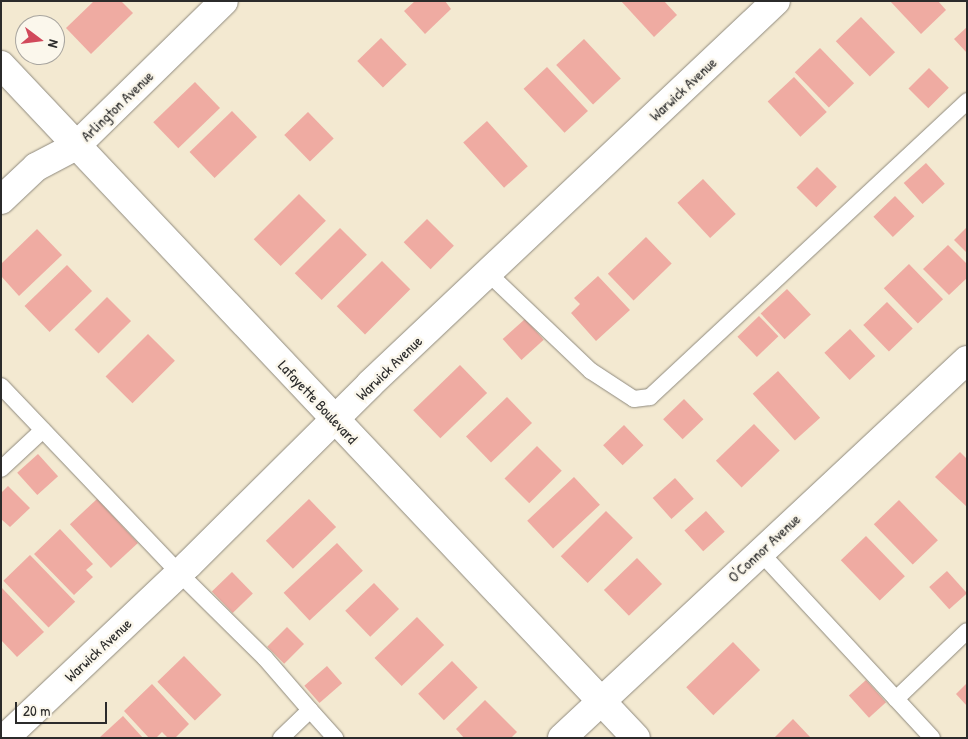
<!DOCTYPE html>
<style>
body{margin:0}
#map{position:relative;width:968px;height:739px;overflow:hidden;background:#f3e9d1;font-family:"Patrick Hand",sans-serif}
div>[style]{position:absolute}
.building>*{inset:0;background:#efaba2;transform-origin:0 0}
.roads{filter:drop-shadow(0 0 1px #8f8a7e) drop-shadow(0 0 1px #8f8a7e)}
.service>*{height:16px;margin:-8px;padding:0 8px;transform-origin:8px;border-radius:8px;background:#fff}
.minor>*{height:28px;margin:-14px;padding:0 14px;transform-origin:14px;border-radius:14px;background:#fff}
span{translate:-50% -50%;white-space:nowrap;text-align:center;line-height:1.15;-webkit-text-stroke:5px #fbf7ec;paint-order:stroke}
.street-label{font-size:15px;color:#2b2b2b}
.frame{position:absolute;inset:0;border:2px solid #2b2b2b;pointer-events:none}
.north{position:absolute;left:15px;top:15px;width:50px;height:50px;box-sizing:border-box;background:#fbf7ec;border:1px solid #a8a59f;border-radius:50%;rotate:105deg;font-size:14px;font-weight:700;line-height:20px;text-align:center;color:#2b2b2b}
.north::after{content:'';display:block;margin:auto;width:18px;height:22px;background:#d1495b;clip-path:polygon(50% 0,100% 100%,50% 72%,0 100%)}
.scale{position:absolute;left:15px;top:702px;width:92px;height:22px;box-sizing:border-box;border:2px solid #2b2b2b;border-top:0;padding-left:6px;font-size:15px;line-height:18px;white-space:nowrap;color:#2b2b2b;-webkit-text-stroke:4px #fbf7ec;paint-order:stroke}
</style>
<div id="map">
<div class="building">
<i style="clip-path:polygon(94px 1px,121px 1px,133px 13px,91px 54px,66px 28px)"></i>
<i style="clip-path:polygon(415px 1px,445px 1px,451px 9px,425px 34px,404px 11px)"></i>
<i style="clip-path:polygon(621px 1px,664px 1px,677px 15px,654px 37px)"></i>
<i style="clip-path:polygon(890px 1px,938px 1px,946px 10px,921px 34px)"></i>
<i style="left:861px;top:17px;width:49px;height:35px;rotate:46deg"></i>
<i style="clip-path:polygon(967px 27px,967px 53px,954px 39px)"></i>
<i style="left:381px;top:38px;width:37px;height:33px;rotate:46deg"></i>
<i style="left:584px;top:39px;width:54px;height:38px;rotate:47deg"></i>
<i style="left:820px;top:48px;width:49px;height:35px;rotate:46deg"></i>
<i style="left:547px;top:67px;width:60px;height:32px;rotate:47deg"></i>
<i style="left:929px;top:68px;width:28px;height:29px;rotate:45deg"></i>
<i style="left:794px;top:77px;width:48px;height:36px;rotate:47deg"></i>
<i style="left:195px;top:82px;width:36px;height:58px;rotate:46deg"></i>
<i style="left:232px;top:111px;width:36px;height:59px;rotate:46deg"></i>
<i style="left:308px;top:112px;width:37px;height:33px;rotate:46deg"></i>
<i style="left:487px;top:121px;width:61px;height:32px;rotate:48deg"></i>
<i style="left:926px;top:163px;width:28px;height:30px;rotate:48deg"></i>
<i style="left:817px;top:167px;width:28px;height:29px;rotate:45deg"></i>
<i style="left:703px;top:179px;width:48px;height:35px;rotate:47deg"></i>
<i style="left:299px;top:194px;width:38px;height:64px;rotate:45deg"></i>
<i style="left:895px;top:196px;width:28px;height:30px;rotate:46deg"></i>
<i style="left:427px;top:219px;width:38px;height:33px;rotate:45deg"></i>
<i style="clip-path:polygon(967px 227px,967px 253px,954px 240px)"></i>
<i style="left:340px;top:228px;width:38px;height:64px;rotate:45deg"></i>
<i style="clip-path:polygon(37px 229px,62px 255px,19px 296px,1px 276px,1px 264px)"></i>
<i style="left:646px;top:237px;width:37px;height:53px;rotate:46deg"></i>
<i style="clip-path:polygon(948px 245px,967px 264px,967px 278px,949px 295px,923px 269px)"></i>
<i style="left:382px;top:261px;width:40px;height:64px;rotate:45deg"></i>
<i style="left:909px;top:264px;width:49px;height:35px;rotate:46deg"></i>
<i style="left:67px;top:265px;width:36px;height:59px;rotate:46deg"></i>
<i style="clip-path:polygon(598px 276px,630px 310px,596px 341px,571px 313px,580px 304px,574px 298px)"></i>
<i style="left:787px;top:289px;width:35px;height:36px;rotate:47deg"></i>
<i style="left:107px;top:297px;width:34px;height:46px;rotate:45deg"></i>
<i style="left:887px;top:302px;width:37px;height:33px;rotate:46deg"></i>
<i style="left:759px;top:316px;width:28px;height:30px;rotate:46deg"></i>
<i style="left:525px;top:319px;width:28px;height:30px;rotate:48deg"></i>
<i style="left:850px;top:329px;width:37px;height:35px;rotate:47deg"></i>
<i style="left:148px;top:334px;width:38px;height:60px;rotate:45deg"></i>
<i style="left:460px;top:365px;width:39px;height:65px;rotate:46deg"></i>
<i style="left:778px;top:371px;width:63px;height:34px;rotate:48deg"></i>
<i style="left:507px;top:397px;width:36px;height:57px;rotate:46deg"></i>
<i style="left:684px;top:399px;width:28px;height:29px;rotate:46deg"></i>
<i style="left:754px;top:424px;width:37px;height:53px;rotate:46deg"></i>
<i style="left:624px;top:425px;width:28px;height:29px;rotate:46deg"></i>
<i style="left:537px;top:446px;width:35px;height:46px;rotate:45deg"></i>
<i style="clip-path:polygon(960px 452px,967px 459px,967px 507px,935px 477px)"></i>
<i style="left:38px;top:454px;width:30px;height:28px;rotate:48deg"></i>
<i style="left:574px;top:477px;width:38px;height:64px;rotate:47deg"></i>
<i style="left:675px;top:478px;width:28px;height:30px;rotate:48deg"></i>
<i style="clip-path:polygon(8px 486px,30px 508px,10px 527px,1px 519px,1px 493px)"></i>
<i style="left:97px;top:499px;width:60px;height:37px;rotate:47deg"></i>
<i style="left:309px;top:499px;width:39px;height:60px;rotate:46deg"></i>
<i style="left:899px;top:500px;width:56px;height:35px;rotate:46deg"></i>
<i style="left:606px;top:511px;width:38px;height:64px;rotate:45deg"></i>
<i style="left:706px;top:511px;width:28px;height:29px;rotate:48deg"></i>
<i style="clip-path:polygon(60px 529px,93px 564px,86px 570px,93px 577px,74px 595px,34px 554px)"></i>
<i style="left:866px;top:536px;width:56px;height:35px;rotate:46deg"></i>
<i style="left:337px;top:543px;width:38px;height:73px;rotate:47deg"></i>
<i style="left:30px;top:555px;width:65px;height:37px;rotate:46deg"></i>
<i style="left:637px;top:558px;width:36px;height:46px;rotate:46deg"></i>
<i style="left:947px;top:571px;width:30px;height:24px;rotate:48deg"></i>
<i style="left:232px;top:572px;width:30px;height:28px;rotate:46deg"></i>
<i style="left:374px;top:583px;width:36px;height:40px;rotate:46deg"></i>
<i style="clip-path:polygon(1px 587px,44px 632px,17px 657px,1px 640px)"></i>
<i style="left:417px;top:617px;width:39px;height:59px;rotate:46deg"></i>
<i style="left:287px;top:627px;width:24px;height:28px;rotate:45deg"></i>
<i style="left:733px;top:642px;width:39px;height:65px;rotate:46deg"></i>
<i style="left:184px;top:656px;width:54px;height:37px;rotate:46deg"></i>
<i style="left:452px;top:661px;width:37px;height:47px;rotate:46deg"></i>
<i style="left:327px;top:666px;width:23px;height:30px;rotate:49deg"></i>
<i style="left:866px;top:680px;width:30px;height:23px;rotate:48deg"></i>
<i style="clip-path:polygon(967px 683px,967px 706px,956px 694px)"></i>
<i style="clip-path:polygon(152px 684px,189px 724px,175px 738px,168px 738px,162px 732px,156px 738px,149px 738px,124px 711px)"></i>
<i style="clip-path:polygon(485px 700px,517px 732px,511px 738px,464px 738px,456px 729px)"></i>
<i style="clip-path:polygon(123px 716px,143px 738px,99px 738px)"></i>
<i style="clip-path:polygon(793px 719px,811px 738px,774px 738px)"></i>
</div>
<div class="roads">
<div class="service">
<i style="left:488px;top:273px;width:142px;rotate:43.6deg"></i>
<i style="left:591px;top:371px;width:51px;rotate:33.1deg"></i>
<i style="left:634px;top:399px;width:16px;rotate:-7deg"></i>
<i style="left:650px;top:397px;width:434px;rotate:-43deg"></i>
<i style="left:1px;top:386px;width:258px;rotate:46.4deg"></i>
<i style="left:179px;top:573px;width:121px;rotate:44.7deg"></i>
<i style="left:265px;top:658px;width:69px;rotate:49.1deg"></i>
<i style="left:1px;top:469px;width:57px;rotate:-42.9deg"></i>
<i style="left:760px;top:552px;width:253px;rotate:47.2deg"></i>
<i style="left:896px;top:699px;width:98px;rotate:-43.8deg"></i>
<i style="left:281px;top:738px;width:40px;rotate:-44deg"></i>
<i style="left:310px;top:710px;width:38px;rotate:48deg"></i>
</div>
<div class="minor">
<i style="left:1px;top:65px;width:925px;rotate:46.66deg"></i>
<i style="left:1px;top:200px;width:48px;rotate:-43.3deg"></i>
<i style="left:36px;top:167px;width:45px;rotate:-27.7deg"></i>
<i style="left:76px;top:146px;width:207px;rotate:-44.4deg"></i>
<i style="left:5px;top:738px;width:253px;rotate:-43.4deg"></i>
<i style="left:189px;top:564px;width:255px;rotate:-44.8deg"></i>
<i style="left:370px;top:384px;width:558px;rotate:-43.33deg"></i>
<i style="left:562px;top:738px;width:554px;rotate:-43.03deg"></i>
</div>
</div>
<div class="street-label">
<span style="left:683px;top:89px;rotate:-43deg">Warwick Avenue</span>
<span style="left:117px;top:106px;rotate:-44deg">Arlington Avenue</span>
<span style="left:389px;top:368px;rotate:-44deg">Warwick Avenue</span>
<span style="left:318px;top:402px;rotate:47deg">Lafayette Boulevard</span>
<span style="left:764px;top:548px;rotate:-43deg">O'Connor Avenue</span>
<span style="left:98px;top:650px;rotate:-43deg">Warwick Avenue</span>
</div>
<div class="frame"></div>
<div class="north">N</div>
<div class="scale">20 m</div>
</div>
